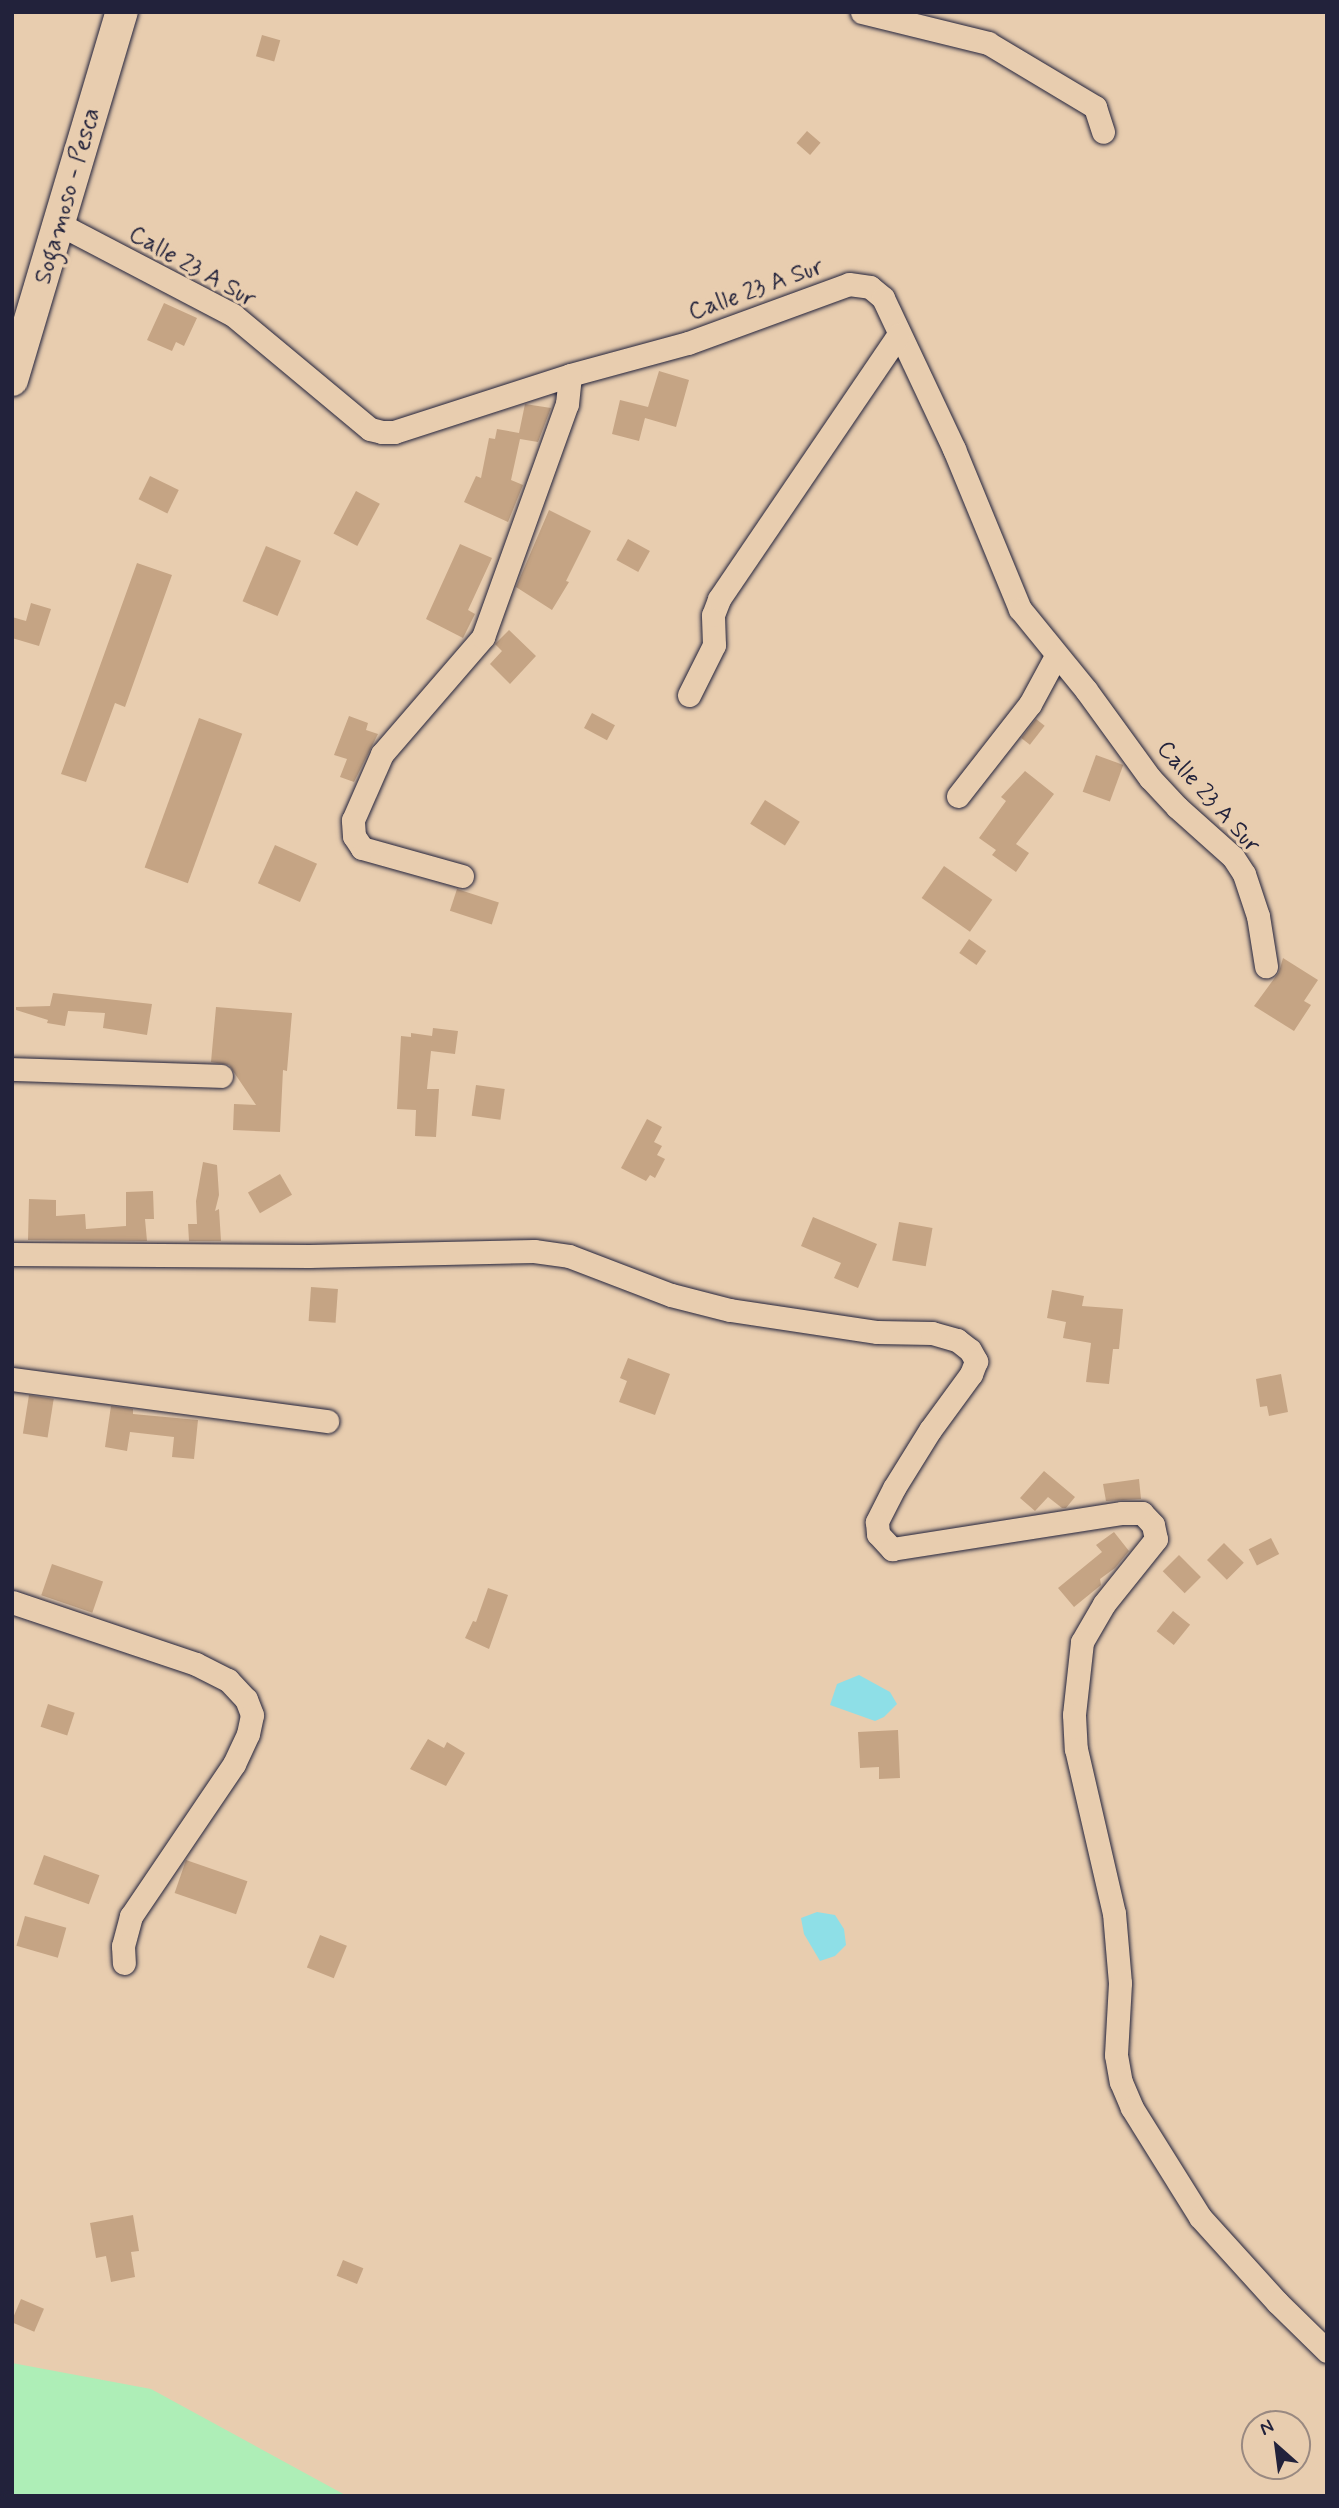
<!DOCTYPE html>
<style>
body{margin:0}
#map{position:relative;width:1339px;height:2508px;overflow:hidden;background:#e8cdaf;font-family:Mynerve,sans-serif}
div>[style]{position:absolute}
.green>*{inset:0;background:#aeeeb7}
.water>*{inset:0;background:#8edfe7}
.building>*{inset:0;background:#c5a484;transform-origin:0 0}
.roads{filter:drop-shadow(0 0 2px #22223b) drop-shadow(0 0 2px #22223b)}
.street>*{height:23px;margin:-11.5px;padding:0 11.5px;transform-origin:11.5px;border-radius:11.5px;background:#e8cdaf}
.secondary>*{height:32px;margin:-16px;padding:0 16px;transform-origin:16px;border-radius:16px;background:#e8cdaf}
span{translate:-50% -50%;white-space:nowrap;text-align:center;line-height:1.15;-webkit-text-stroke:7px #e8cdaf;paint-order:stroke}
.street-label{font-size:24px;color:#22223b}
.frame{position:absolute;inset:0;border:14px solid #22223b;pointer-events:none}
.north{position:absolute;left:1241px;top:2410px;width:70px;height:70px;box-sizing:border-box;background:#e8cdaf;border:2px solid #998981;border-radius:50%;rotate:332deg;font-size:19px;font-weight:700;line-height:28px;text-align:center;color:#22223b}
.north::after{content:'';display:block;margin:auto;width:24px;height:32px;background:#22223b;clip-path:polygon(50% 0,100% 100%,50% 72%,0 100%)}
</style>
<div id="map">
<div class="green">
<i style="clip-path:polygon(12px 2363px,151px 2389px,347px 2496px,12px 2496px)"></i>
</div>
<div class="water">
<i style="clip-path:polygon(859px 1675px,890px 1692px,897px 1704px,884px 1717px,875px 1721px,830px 1705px,837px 1684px)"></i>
<i style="clip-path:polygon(817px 1912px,835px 1915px,844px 1929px,846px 1945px,835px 1956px,820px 1961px,804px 1934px,801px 1918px)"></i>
</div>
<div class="building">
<i style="left:262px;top:35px;width:19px;height:22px;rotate:16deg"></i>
<i style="left:807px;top:131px;width:18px;height:16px;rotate:41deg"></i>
<i style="clip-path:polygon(164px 303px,197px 318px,184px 346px,176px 342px,172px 351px,147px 340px)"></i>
<i style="clip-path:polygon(659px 371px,689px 380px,676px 427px,645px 418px,639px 441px,612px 434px,620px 400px,648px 407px)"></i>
<i style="clip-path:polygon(525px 404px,551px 408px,538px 442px,520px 439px,511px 480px,523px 485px,508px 522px,464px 502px,476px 476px,481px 478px,489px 438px,495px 439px,497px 429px,519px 433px)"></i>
<i style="left:150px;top:476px;width:32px;height:26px;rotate:26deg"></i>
<i style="left:356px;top:491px;width:27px;height:48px;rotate:28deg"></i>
<i style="clip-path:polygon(549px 510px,591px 531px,566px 581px,569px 582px,552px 610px,516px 587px)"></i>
<i style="left:628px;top:539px;width:25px;height:24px;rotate:29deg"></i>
<i style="clip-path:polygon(460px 544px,492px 558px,468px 610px,475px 614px,463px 638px,426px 619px)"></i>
<i style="left:266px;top:546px;width:38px;height:60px;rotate:23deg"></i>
<i style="clip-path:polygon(137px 563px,172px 575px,125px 707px,115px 703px,86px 782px,61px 774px)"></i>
<i style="clip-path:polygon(31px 603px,51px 609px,39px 646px,12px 638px,12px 617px,26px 621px)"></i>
<i style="clip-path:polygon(509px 630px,536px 656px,510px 684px,490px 664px,502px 651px,495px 644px)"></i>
<i style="left:592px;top:713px;width:26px;height:17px;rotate:28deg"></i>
<i style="clip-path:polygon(349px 716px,368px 723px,366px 730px,378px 734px,354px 782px,340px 777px,347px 759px,334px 755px)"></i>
<i style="left:199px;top:718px;width:46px;height:159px;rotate:20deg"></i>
<i style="left:1036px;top:719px;width:11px;height:24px;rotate:38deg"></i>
<i style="left:1096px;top:755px;width:29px;height:39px;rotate:20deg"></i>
<i style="clip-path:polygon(1025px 771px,1054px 794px,1016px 844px,1029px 853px,1016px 872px,992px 855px,996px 850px,979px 838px,1006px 801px,1001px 797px)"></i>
<i style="left:765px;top:800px;width:41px;height:28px;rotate:32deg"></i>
<i style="left:275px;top:845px;width:46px;height:42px;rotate:24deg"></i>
<i style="left:944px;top:866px;width:59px;height:39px;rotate:35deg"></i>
<i style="left:457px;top:889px;width:44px;height:23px;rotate:18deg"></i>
<i style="left:969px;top:939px;width:21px;height:17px;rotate:35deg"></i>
<i style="clip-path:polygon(1283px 958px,1318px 980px,1304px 1001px,1311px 1005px,1294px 1031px,1254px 1006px,1279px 972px)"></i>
<i style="clip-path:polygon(53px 993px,152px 1004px,147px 1035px,103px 1028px,105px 1013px,68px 1011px,65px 1026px,47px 1023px,48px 1020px,16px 1010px,16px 1007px,50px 1006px)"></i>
<i style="clip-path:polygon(216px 1007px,292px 1013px,287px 1071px,283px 1070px,280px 1132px,233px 1130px,234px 1104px,256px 1105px,229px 1065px,211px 1062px)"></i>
<i style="clip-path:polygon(433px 1028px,458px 1031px,455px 1054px,431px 1051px,427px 1089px,439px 1089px,436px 1137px,415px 1136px,416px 1110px,397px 1109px,401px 1036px,411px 1037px,411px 1033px,432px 1036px)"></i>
<i style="left:476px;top:1085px;width:29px;height:31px;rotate:8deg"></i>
<i style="clip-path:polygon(647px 1119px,662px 1127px,654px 1142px,662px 1146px,657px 1155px,665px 1159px,655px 1178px,650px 1175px,646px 1181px,621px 1168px)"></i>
<i style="clip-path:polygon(203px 1162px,217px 1165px,219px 1195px,215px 1211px,219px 1209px,221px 1241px,189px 1241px,188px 1224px,197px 1224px,196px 1201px)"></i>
<i style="left:280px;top:1174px;width:24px;height:37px;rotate:60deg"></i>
<i style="clip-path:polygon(153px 1191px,154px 1219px,145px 1219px,147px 1241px,28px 1240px,29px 1199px,56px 1200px,56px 1216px,85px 1214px,86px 1229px,126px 1226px,126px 1192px)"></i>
<i style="clip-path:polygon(813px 1217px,877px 1244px,858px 1288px,834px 1278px,841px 1263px,801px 1246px)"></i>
<i style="left:899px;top:1222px;width:34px;height:39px;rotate:10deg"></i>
<i style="left:311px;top:1287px;width:27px;height:34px;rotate:4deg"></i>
<i style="clip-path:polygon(1052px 1290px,1084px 1296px,1082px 1306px,1123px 1309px,1119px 1349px,1113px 1349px,1109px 1384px,1086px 1382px,1091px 1343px,1063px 1338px,1066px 1322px,1047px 1318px)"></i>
<i style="clip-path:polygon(628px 1358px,670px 1374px,655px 1415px,619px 1402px,627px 1381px,620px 1378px)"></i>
<i style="clip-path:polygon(1281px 1374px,1288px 1412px,1269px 1416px,1267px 1406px,1260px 1407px,1256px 1379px)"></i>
<i style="left:29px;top:1395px;width:25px;height:39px;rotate:9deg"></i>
<i style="clip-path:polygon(111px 1406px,133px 1409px,133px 1414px,198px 1420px,194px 1459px,172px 1457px,174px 1437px,130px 1432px,127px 1451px,105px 1447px)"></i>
<i style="clip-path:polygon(1044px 1471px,1075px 1497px,1066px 1508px,1062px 1508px,1048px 1497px,1035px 1511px,1020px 1498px)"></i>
<i style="clip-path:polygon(1139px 1479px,1141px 1499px,1106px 1501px,1103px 1484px)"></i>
<i style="clip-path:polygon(1114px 1532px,1129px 1551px,1115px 1568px,1100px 1579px,1101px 1585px,1074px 1607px,1058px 1588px,1102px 1552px,1096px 1545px)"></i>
<i style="left:1271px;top:1538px;width:18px;height:25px;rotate:63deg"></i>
<i style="left:1224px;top:1543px;width:28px;height:24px;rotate:45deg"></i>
<i style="left:1179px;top:1555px;width:31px;height:23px;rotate:45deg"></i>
<i style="left:52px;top:1564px;width:54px;height:33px;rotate:19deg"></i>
<i style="clip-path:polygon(488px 1588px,508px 1595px,489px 1649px,465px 1638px,473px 1621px,476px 1622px)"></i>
<i style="left:1173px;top:1611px;width:22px;height:26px;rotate:39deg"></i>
<i style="left:48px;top:1704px;width:28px;height:24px;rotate:18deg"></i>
<i style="clip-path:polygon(898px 1730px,900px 1778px,879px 1779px,879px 1767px,860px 1768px,858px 1732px)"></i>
<i style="clip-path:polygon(428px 1739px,444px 1748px,447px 1742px,465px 1753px,446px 1786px,410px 1769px)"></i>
<i style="left:44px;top:1855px;width:59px;height:31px;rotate:20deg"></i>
<i style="left:186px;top:1860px;width:65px;height:35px;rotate:19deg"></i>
<i style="left:25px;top:1916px;width:43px;height:31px;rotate:16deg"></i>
<i style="left:320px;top:1935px;width:29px;height:35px;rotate:22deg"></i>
<i style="clip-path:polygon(133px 2215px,139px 2251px,131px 2252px,135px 2277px,111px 2282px,106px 2256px,96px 2258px,90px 2223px)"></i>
<i style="left:343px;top:2260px;width:22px;height:17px;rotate:22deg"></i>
<i style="left:21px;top:2299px;width:25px;height:25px;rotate:23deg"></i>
</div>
<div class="roads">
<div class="street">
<i style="left:862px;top:12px;width:130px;rotate:13.8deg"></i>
<i style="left:988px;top:43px;width:125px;rotate:30.9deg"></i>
<i style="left:1095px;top:107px;width:26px;rotate:72deg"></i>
<i style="left:61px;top:225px;width:194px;rotate:27.6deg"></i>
<i style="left:233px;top:315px;width:178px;rotate:39.8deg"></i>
<i style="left:370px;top:429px;width:12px;rotate:14deg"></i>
<i style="left:382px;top:432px;width:12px"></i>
<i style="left:394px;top:432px;width:185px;rotate:-17.9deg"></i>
<i style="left:570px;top:375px;width:122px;rotate:-15.2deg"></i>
<i style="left:688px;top:343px;width:171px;rotate:-20.1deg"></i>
<i style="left:849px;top:284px;width:21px;rotate:8deg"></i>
<i style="left:870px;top:287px;width:17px;rotate:40deg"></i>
<i style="left:883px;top:298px;width:167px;rotate:64.8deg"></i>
<i style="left:954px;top:449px;width:173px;rotate:67.6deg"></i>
<i style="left:1020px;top:609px;width:104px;rotate:50.8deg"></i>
<i style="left:1086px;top:690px;width:109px;rotate:54deg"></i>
<i style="left:1150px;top:778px;width:40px;rotate:47deg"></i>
<i style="left:1177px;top:807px;width:75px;rotate:41.8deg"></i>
<i style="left:1233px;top:857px;width:20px;rotate:57deg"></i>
<i style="left:1244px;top:874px;width:44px;rotate:71.6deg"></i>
<i style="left:1258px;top:916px;width:51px;rotate:80.9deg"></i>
<i style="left:689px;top:695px;width:56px;rotate:-63.4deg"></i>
<i style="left:714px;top:645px;width:30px;rotate:-92deg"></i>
<i style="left:713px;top:615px;width:17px;rotate:-69deg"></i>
<i style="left:719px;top:599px;width:320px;rotate:-55.8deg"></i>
<i style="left:958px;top:796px;width:117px;rotate:-52deg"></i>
<i style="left:1030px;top:704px;width:55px;rotate:-61.6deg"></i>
<i style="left:462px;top:876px;width:104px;rotate:-164.4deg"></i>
<i style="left:362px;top:848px;width:14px;rotate:-124deg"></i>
<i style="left:354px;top:836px;width:16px;rotate:-94deg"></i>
<i style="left:353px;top:820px;width:72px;rotate:-66.3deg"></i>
<i style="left:382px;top:754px;width:155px;rotate:-49.2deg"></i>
<i style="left:483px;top:637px;width:248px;rotate:-70.2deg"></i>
<i style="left:567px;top:404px;width:29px;rotate:-84deg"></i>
<i style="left:12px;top:1069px;width:209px;rotate:1.9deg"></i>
<i style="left:12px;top:1254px;width:297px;rotate:0.4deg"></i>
<i style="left:309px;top:1256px;width:225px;rotate:-1.3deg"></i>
<i style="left:534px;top:1251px;width:35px;rotate:8deg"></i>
<i style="left:569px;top:1256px;width:109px;rotate:20.9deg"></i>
<i style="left:671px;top:1295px;width:61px;rotate:14.3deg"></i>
<i style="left:730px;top:1310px;width:149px;rotate:8.5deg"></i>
<i style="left:877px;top:1332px;width:55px;rotate:1deg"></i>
<i style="left:932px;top:1333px;width:26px;rotate:16deg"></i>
<i style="left:957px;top:1340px;width:16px;rotate:38deg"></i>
<i style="left:970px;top:1350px;width:13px;rotate:61deg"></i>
<i style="left:976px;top:1361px;width:14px;rotate:111deg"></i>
<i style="left:971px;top:1374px;width:69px;rotate:126.2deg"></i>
<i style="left:930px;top:1430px;width:68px;rotate:121.8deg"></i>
<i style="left:894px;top:1488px;width:38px;rotate:117deg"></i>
<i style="left:877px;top:1522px;width:12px;rotate:85deg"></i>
<i style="left:878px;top:1534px;width:21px;rotate:47deg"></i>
<i style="left:892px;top:1549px;width:233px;rotate:-8.9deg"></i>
<i style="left:1122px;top:1513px;width:20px"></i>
<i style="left:1142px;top:1513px;width:16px;rotate:47deg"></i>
<i style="left:1153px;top:1525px;width:14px;rotate:78deg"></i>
<i style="left:1156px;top:1539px;width:83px;rotate:128.7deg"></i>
<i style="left:1104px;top:1604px;width:44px;rotate:120.1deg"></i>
<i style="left:1082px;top:1642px;width:73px;rotate:96.3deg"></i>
<i style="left:1074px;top:1715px;width:34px;rotate:87deg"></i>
<i style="left:1076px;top:1749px;width:168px;rotate:77deg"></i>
<i style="left:1114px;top:1913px;width:70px;rotate:85.1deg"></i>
<i style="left:1120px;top:1983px;width:72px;rotate:93.2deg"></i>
<i style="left:1116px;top:2055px;width:27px;rotate:80deg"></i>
<i style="left:1121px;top:2082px;width:28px;rotate:67deg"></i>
<i style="left:1132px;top:2108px;width:128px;rotate:58deg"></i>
<i style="left:1200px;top:2217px;width:115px;rotate:47.8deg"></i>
<i style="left:1277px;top:2302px;width:70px;rotate:44.4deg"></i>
<i style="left:12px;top:1379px;width:318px;rotate:7.6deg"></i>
<i style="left:12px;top:1602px;width:194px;rotate:18.6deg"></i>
<i style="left:196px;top:1664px;width:36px;rotate:27deg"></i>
<i style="left:228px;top:1680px;width:26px;rotate:47deg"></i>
<i style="left:246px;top:1699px;width:17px;rotate:69deg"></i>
<i style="left:252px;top:1715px;width:19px;rotate:102deg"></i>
<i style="left:248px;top:1734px;width:33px;rotate:115deg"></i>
<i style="left:234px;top:1764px;width:184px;rotate:124.1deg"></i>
<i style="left:131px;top:1916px;width:31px;rotate:105deg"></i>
<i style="left:123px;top:1946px;width:17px;rotate:87deg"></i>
</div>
<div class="secondary">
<i style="left:12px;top:380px;width:384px;rotate:-73.4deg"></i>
</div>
</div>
<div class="street-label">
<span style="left:68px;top:196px;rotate:-74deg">Sogamoso - Pesca</span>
<span style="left:192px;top:267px;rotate:29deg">Calle 23 A Sur</span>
<span style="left:756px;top:290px;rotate:-20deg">Calle 23 A Sur</span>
<span style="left:1208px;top:797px;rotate:48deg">Calle 23 A Sur</span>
</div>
<div class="frame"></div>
<div class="north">N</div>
</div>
